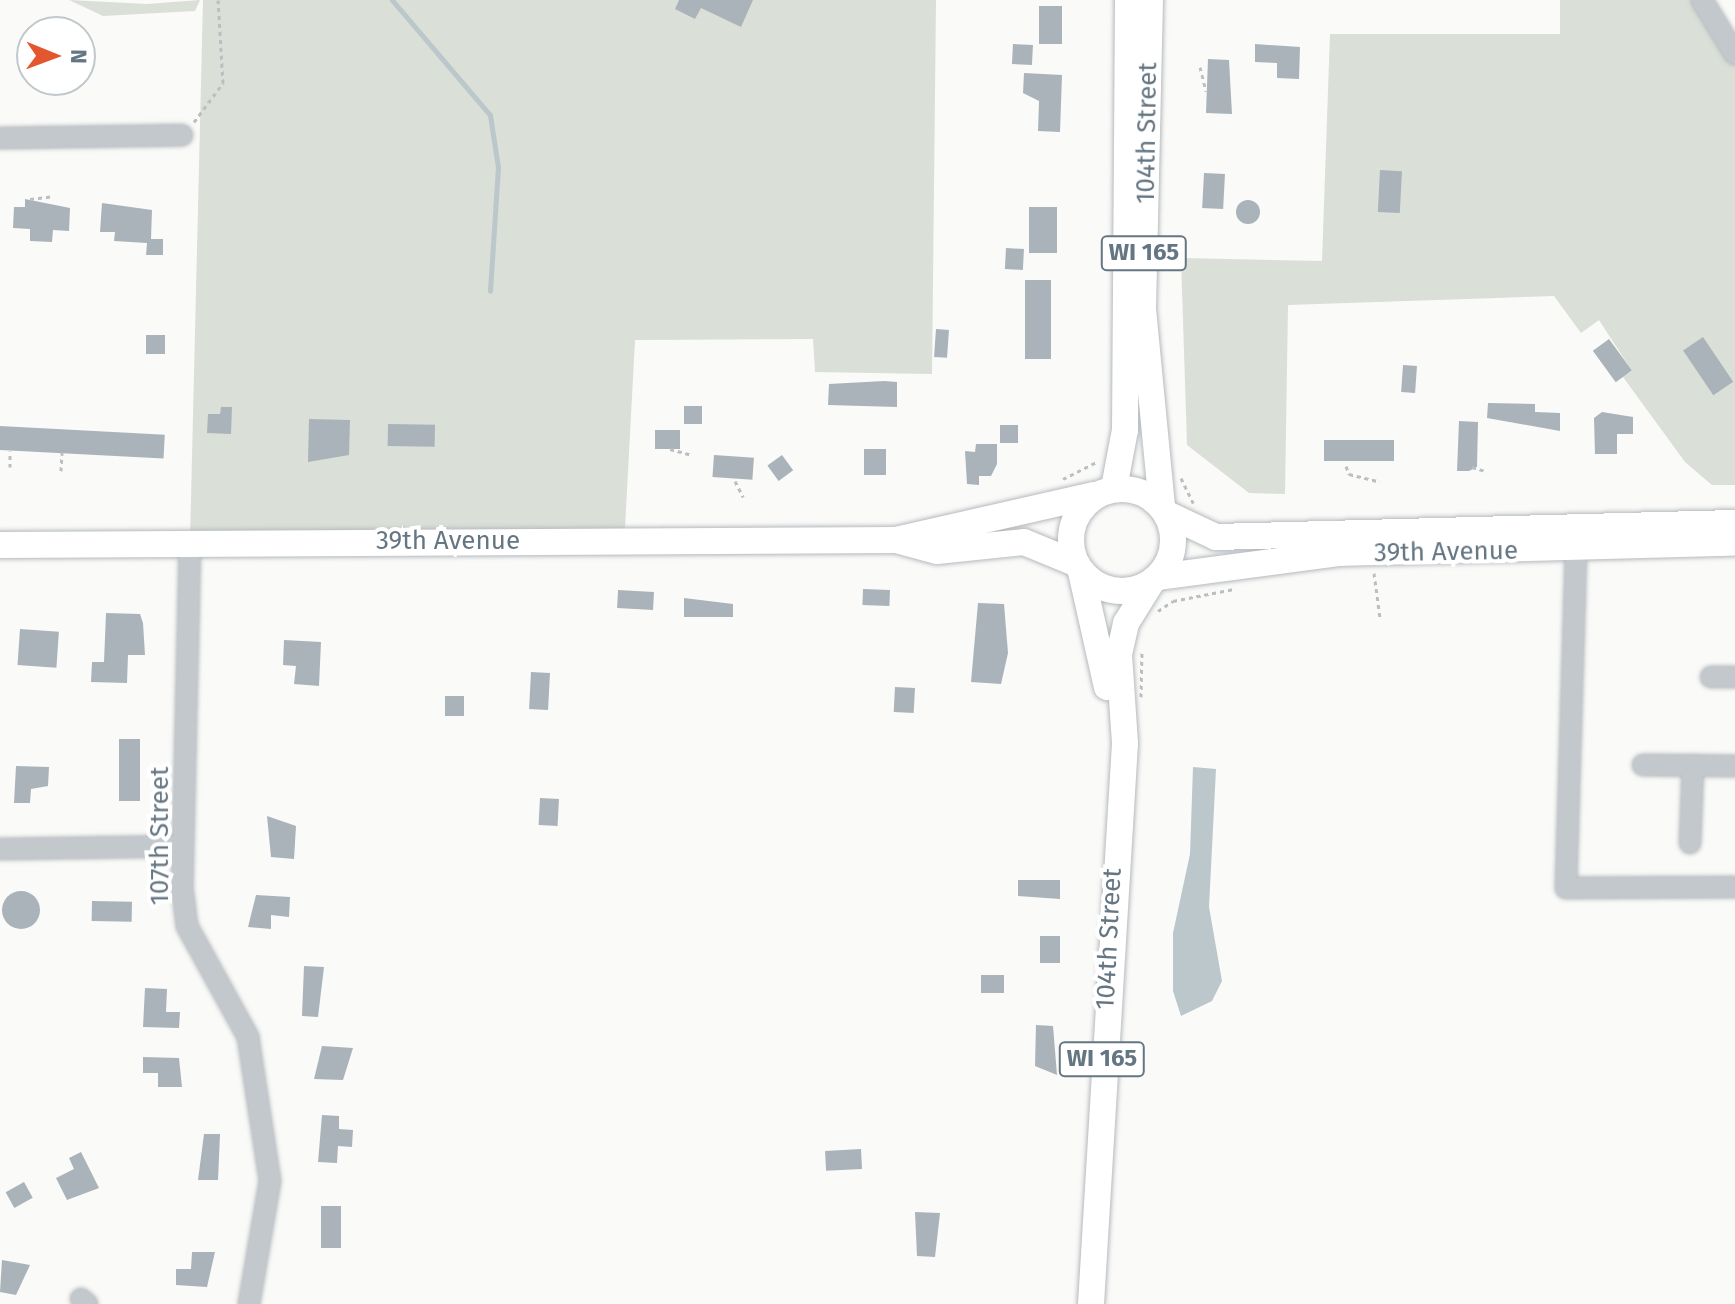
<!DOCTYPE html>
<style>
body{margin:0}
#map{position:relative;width:1735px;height:1304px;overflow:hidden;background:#fafaf8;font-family:"Fira Sans",sans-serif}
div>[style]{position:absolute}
.green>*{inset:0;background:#dadfd7}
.water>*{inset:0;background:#bbc7cb}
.stream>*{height:5px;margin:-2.5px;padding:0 2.5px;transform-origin:2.5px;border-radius:2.5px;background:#bbc7cb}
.building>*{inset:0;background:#aab3b9;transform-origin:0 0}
.round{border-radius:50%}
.path>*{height:3px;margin-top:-1.5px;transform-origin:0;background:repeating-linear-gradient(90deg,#bbbfc2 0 4px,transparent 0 8px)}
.roads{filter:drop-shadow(0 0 2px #b5babe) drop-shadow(0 0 2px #b5babe)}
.minor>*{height:20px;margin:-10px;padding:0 10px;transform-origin:10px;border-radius:10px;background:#c3c8cc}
.major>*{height:26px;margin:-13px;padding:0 13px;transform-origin:13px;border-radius:13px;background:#fff}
.major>.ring{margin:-13px;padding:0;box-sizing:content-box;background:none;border:26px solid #fff;border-radius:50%}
span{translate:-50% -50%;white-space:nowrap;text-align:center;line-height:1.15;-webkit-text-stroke:8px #fff;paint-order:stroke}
.shield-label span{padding:2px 6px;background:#fff;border:2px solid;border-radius:6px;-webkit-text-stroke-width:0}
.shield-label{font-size:24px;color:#657683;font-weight:700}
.street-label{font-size:26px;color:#657683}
.north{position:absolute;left:16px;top:16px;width:80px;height:80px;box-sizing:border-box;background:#fff;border:2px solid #c1c8cd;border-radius:50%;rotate:91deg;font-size:22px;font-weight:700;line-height:32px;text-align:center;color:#657683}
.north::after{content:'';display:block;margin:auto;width:28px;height:36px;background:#e4572e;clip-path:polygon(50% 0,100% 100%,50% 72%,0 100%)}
</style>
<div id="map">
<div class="green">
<i style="clip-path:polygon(69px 0,147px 4px,200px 0,195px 11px,103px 16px)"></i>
<i style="clip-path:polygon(203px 0,936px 0,932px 374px,815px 372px,813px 339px,635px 340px,625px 528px,190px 541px)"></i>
<i style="clip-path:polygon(1560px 0,1702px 0,1735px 54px,1735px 485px,1712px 485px,1685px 462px,1623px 377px,1632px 371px,1599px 320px,1581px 333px,1554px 296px,1288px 305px,1285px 494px,1249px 493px,1187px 445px,1181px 258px,1322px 261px,1330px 34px,1560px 34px)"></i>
</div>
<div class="water">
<i style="clip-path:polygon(1193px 767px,1216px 769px,1209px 907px,1222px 981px,1212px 1001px,1181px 1016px,1173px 991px,1173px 933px,1190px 854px)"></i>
</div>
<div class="stream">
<i style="left:392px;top:0;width:151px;rotate:49.6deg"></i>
<i style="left:490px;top:115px;width:53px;rotate:81.3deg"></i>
<i style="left:498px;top:167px;width:124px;rotate:93.7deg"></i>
</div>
<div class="building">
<i style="clip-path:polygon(679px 0,753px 0,741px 27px,701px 8px,695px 19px,675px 9px)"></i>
<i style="left:1039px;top:6px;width:23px;height:38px"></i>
<i style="left:1013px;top:44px;width:20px;height:20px;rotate:3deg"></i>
<i style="clip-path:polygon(1255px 44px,1300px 47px,1299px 79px,1277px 78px,1277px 63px,1255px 62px)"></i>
<i style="clip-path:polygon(1208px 59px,1229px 60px,1232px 114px,1206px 113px)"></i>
<i style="clip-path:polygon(1024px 73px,1062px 75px,1060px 132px,1038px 131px,1039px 101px,1023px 93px)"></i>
<i style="left:1380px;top:170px;width:22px;height:42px;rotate:3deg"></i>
<i style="left:1204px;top:173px;width:21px;height:35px;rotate:3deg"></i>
<i style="clip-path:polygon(25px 199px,70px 208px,69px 231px,53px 230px,52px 242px,30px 241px,30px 229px,13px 228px,14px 207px,25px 207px)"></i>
<i class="round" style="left:1236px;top:200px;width:24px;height:24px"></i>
<i style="clip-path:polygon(102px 203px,152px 210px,151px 239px,163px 239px,163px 255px,146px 255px,147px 243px,114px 241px,115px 232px,100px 232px)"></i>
<i style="left:1029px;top:207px;width:28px;height:46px"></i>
<i style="left:1006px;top:248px;width:18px;height:21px;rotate:3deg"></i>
<i style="left:1025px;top:280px;width:26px;height:79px"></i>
<i style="left:936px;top:329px;width:13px;height:28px;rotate:4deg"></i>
<i style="left:146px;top:335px;width:19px;height:19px"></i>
<i style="left:1703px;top:337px;width:54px;height:24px;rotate:56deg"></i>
<i style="left:1609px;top:339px;width:39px;height:20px;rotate:54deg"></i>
<i style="left:1403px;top:365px;width:14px;height:27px;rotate:4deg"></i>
<i style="clip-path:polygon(884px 381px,897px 382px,897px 407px,828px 405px,829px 384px)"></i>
<i style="clip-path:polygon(1488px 403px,1535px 404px,1535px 412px,1560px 413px,1560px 431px,1487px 418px)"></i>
<i style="left:684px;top:406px;width:18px;height:18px"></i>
<i style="clip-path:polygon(221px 407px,232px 407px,231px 434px,207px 433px,208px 414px,220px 414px)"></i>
<i style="clip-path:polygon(1602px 412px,1633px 417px,1633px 434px,1617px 434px,1617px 454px,1595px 454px,1594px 418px)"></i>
<i style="clip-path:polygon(309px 419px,350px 420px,349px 455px,308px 462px)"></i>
<i style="clip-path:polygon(1459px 421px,1478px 422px,1477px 467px,1469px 471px,1457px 471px)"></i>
<i style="left:388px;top:424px;width:47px;height:22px;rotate:1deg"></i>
<i style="left:1000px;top:425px;width:18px;height:18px"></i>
<i style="left:0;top:426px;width:165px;height:24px;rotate:3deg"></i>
<i style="left:655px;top:430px;width:25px;height:19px"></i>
<i style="left:1394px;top:440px;width:21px;height:70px;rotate:90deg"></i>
<i style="clip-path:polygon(976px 444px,997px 444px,997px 464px,991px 476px,979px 476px,979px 485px,967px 484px,965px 451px,975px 452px)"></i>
<i style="left:864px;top:449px;width:22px;height:26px"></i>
<i style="left:714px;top:455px;width:40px;height:22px;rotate:4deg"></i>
<i style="left:782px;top:455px;width:19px;height:18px;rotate:54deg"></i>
<i style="left:863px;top:589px;width:27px;height:16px;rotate:2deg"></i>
<i style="left:654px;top:592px;width:18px;height:36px;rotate:93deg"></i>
<i style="clip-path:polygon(684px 598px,733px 604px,733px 617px,684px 617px)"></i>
<i style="clip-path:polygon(978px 603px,1004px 604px,1008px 653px,1001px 684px,971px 682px)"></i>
<i style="clip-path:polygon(106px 613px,140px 614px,143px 623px,145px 655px,128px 655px,127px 683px,91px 682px,92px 662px,104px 662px)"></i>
<i style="left:20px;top:629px;width:39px;height:36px;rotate:4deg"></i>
<i style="clip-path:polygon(284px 640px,321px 642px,319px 686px,294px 684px,296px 666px,283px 665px)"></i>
<i style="left:531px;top:672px;width:19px;height:37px;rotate:3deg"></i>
<i style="left:895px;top:687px;width:20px;height:25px;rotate:3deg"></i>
<i style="left:445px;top:696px;width:19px;height:20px"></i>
<i style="left:119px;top:739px;width:21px;height:62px"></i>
<i style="clip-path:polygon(16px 766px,49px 767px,48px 786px,31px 789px,30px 803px,14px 803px)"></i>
<i style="left:540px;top:798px;width:19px;height:27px;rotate:3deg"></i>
<i style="clip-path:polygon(267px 816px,296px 826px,294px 859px,271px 857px)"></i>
<i style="clip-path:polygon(1018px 880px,1060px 880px,1060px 899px,1018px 896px)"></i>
<i class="round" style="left:2px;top:891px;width:38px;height:38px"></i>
<i style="clip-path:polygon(256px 895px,290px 897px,289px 917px,271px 915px,271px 929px,248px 927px)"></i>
<i style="left:92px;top:901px;width:40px;height:20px;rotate:1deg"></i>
<i style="left:1040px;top:936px;width:20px;height:27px"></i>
<i style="clip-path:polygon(304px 966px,324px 967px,318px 1017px,302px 1016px)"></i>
<i style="left:981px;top:975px;width:23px;height:18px"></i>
<i style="clip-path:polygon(145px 988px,167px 989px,166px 1012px,180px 1012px,179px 1028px,143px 1027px)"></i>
<i style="clip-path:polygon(1036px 1025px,1053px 1026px,1057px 1075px,1035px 1066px)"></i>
<i style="clip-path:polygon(322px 1046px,353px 1048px,343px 1080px,314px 1079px)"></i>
<i style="clip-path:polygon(143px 1057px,179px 1058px,182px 1087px,158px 1087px,158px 1073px,143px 1073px)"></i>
<i style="clip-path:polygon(322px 1115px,339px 1116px,339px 1129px,353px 1130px,352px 1147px,338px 1146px,337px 1163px,318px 1162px)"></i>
<i style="clip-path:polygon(204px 1134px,220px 1134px,218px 1180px,198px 1180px)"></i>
<i style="left:861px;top:1149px;width:20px;height:36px;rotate:87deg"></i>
<i style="clip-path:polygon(81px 1152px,99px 1188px,67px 1200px,56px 1178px,74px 1169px,69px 1158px)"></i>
<i style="left:24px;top:1182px;width:18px;height:21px;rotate:61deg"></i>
<i style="left:321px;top:1206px;width:20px;height:42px"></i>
<i style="clip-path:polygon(915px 1212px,940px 1213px,935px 1257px,917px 1256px)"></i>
<i style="clip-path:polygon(192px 1252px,215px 1252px,207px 1287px,176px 1285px,176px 1269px,191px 1269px)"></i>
<i style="clip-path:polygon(2px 1260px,30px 1265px,16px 1295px,0 1292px)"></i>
</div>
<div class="path">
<i style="left:1200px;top:67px;width:25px;rotate:76deg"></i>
<i style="left:194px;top:122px;width:49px;rotate:-53.4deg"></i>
<i style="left:223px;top:83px;width:83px;rotate:-93.4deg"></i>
<i style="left:30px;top:199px;width:23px;rotate:-7deg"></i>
<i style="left:670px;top:449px;width:23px;rotate:15deg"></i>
<i style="left:1346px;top:466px;width:9px;rotate:69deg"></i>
<i style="left:1349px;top:474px;width:32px;rotate:14deg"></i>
<i style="left:10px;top:467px;width:16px;rotate:-90deg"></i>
<i style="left:1472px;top:467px;width:14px;rotate:17deg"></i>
<i style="left:61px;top:471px;width:19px;rotate:-87deg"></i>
<i style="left:1181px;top:478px;width:28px;rotate:64deg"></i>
<i style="left:1063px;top:479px;width:39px;rotate:-27deg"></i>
<i style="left:735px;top:481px;width:18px;rotate:63deg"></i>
<i style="left:1374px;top:573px;width:45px;rotate:82.4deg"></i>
<i style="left:1158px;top:611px;width:18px;rotate:-34deg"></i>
<i style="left:1173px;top:601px;width:62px;rotate:-11.1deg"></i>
<i style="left:1141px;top:697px;width:46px;rotate:-88.8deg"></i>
</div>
<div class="roads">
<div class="minor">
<i style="left:1702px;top:0;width:63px;rotate:58.6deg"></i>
<i style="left:0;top:138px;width:182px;rotate:-0.9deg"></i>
<i style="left:190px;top:541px;width:345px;rotate:91.3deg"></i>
<i style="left:182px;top:886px;width:40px;rotate:82.9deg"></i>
<i style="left:187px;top:926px;width:127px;rotate:61.2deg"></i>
<i style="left:248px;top:1037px;width:146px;rotate:81.3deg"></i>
<i style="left:270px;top:1181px;width:125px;rotate:99.7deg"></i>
<i style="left:1576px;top:550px;width:338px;rotate:91.7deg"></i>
<i style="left:1566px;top:888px;width:169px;rotate:-0.3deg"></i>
<i style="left:1711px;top:677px;width:24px"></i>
<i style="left:1643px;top:765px;width:92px;rotate:0.6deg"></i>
<i style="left:1690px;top:843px;width:78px;rotate:-87.8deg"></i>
<i style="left:0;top:849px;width:182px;rotate:-0.9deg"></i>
<i style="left:81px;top:1299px;width:8px;rotate:40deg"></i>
</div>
<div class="major">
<i style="left:1150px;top:0;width:309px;rotate:91.3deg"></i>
<i style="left:1143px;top:309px;width:198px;rotate:84.5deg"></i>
<i style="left:1114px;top:488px;width:59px;rotate:-79.3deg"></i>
<i style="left:1125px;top:430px;width:430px;rotate:-89.6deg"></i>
<i class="ring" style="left:1071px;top:489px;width:76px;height:76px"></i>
<i style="left:1167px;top:514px;width:54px;rotate:25.1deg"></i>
<i style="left:1216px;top:537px;width:519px;rotate:-1.55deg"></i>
<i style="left:896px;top:540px;width:203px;rotate:-12.8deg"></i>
<i style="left:0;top:545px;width:896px;rotate:-0.32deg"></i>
<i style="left:896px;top:540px;width:42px;rotate:15deg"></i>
<i style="left:937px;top:551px;width:87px;rotate:-5.9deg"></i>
<i style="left:1024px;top:542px;width:55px;rotate:22.4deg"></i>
<i style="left:1081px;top:572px;width:118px;rotate:77.3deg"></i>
<i style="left:1159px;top:577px;width:183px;rotate:-7.6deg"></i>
<i style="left:1340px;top:553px;width:395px;rotate:-1.5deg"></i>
<i style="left:1091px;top:1304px;width:562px;rotate:-86.53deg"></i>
<i style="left:1125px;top:743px;width:89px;rotate:-93.9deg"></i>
<i style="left:1119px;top:654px;width:32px;rotate:-77deg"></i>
<i style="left:1126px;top:623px;width:47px;rotate:-58deg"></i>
</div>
</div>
<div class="shield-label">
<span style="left:1144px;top:253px">WI 165</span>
<span style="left:1102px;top:1059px">WI 165</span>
</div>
<div class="street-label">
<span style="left:1147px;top:133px;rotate:-89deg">104th Street</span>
<span style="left:448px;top:541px">39th Avenue</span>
<span style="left:1446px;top:552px;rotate:-1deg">39th Avenue</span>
<span style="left:160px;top:836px;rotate:-90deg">107th Street</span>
<span style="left:1109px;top:939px;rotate:-87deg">104th Street</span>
</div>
<div class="north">N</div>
</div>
